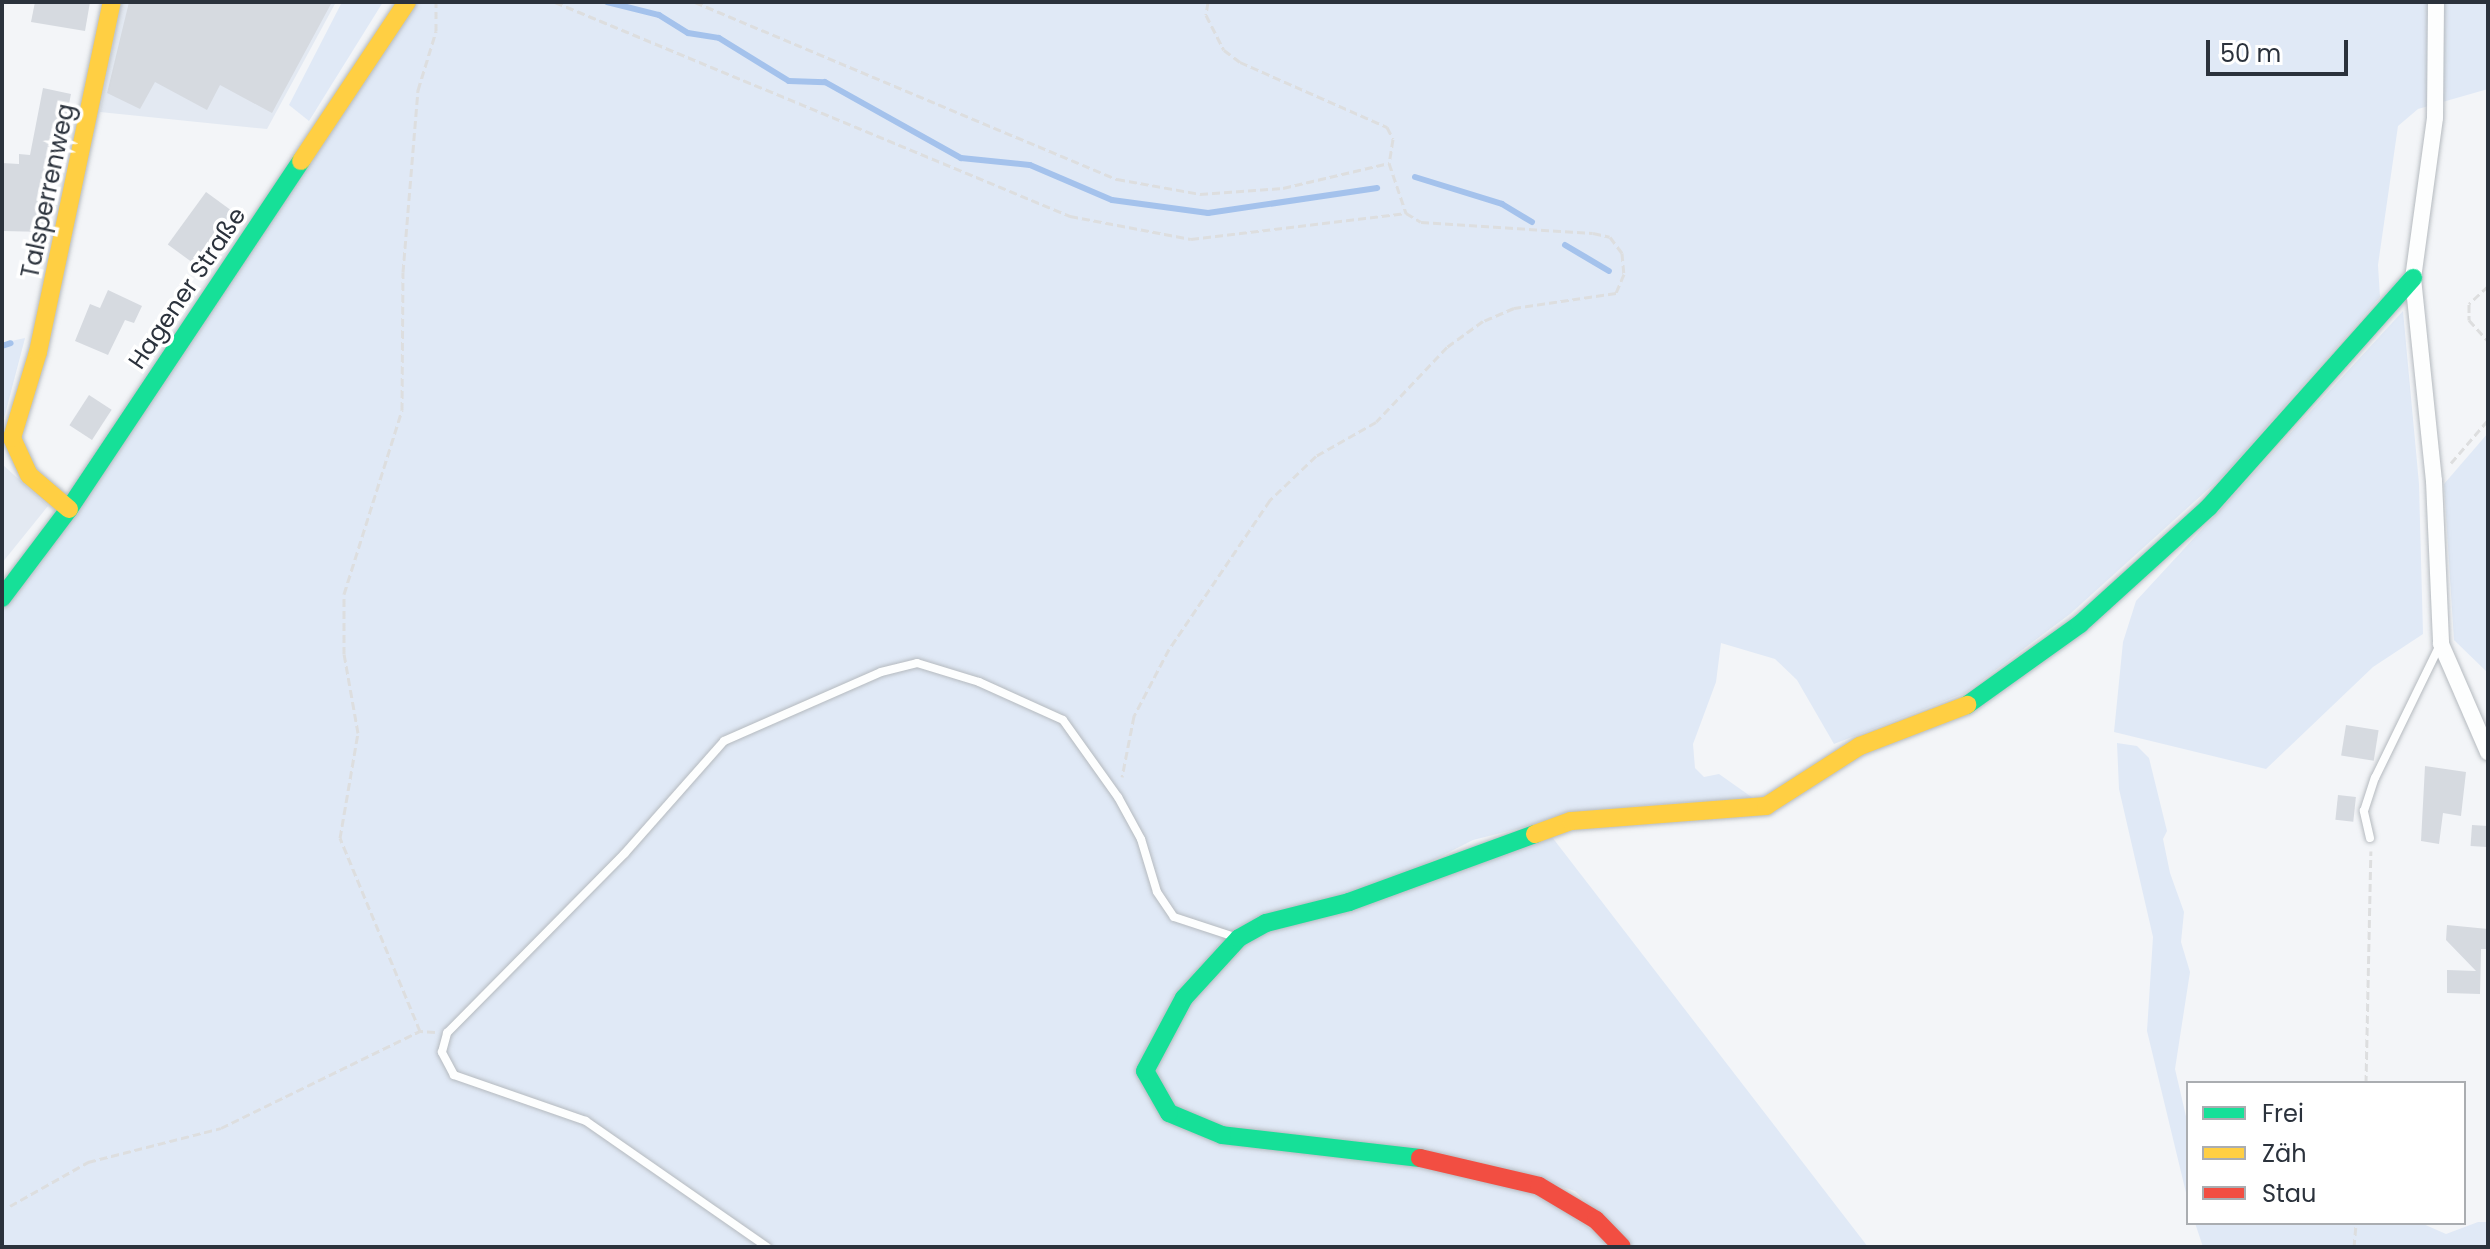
<!DOCTYPE html>
<meta charset="utf-8">
<style>
body{margin:0}
#map{position:relative;width:2490px;height:1249px;overflow:hidden;background:#f3f5f8;font-family:Poppins,sans-serif}
div>[style]{position:absolute}
.built>*{inset:0;background:#e3e9f2}
.green>*{inset:0;background:#e0e9f6}
.stream>*{height:6px;margin:-3px;padding:0 3px;transform-origin:3px;border-radius:3px;background:#a4c2ec}
.building>*{inset:0;background:#d6dae0;transform-origin:0 0}
.path>*{height:3px;margin-top:-1.5px;transform-origin:0;background:repeating-linear-gradient(90deg,#dddedf 0 8px,transparent 0 12px)}
.roads{filter:drop-shadow(0 0 2px #b5babf) drop-shadow(0 0 2px #b5babf)}
.lane>*{height:8px;margin:-4px;padding:0 4px;transform-origin:4px;border-radius:4px;background:#fdfefe}
.street>*{height:16px;margin:-8px;padding:0 8px;transform-origin:8px;border-radius:8px;background:#fdfefe}
.fast>*{height:18px;margin:-9px;padding:0 9px;transform-origin:9px;border-radius:9px;background:#16e098}
.slow>*{height:18px;margin:-9px;padding:0 9px;transform-origin:9px;border-radius:9px;background:#ffcf43}
.jam>*{height:18px;margin:-9px;padding:0 9px;transform-origin:9px;border-radius:9px;background:#f24e42}
span{translate:-50% -50%;white-space:nowrap;text-align:center;line-height:1.15;-webkit-text-stroke:7px #fff;paint-order:stroke}
.street-label{font-size:24px;color:#2b323c}
.frame{position:absolute;inset:0;border:4px solid #2b323c;pointer-events:none}
.legend{position:absolute;left:2186px;top:1081px;width:280px;height:144px;box-sizing:border-box;background:#fff;border:2px solid #aaadb1;margin:0;padding:10px 14px;list-style:none;font-size:24px;color:#2b323c}
.legend li{display:flex;align-items:center;gap:16px;height:40px}
.legend b{width:40px;border:2px solid #aaadb1}
.scale{position:absolute;left:2206px;top:40px;width:142px;height:36px;box-sizing:border-box;border:4px solid #2b323c;border-top:0;padding-left:10px;font-size:24px;line-height:28px;white-space:nowrap;color:#2b323c;-webkit-text-stroke:6px #fff;paint-order:stroke}
</style>
<div id="map">
<div class="built">
<i style="clip-path:polygon(121px 2px,336px 2px,267px 129px,100px 112px)"></i>
<i style="clip-path:polygon(2px 464px,48px 506px,2px 563px)"></i>
</div>
<div class="green">
<i style="clip-path:polygon(342px 2px,383px 2px,309px 121px,289px 105px)"></i>
<i style="clip-path:polygon(407px 2px,2488px 2px,2488px 89px,2418px 109px,2398px 126px,2378px 265px,2380px 297px,2226px 473px,2070px 614px,1965px 693px,1834px 744px,1797px 680px,1775px 659px,1721px 643px,1716px 682px,1693px 744px,1695px 768px,1704px 777px,1719px 774px,1753px 798px,1635px 806px,1521px 828px,1473px 840px,1414px 870px,1552px 837px,1868px 1247px,1630px 1247px,1575px 1191px,1482px 1161px,1225px 1129px,1168px 1114px,1222px 1137px,1387px 1153px,1537px 1192px,1617px 1247px,2px 1247px,2px 599px)"></i>
<i style="clip-path:polygon(2403px 311px,2419px 484px,2423px 634px,2373px 667px,2266px 769px,2114px 732px,2123px 642px,2136px 601px)"></i>
<i style="clip-path:polygon(25px 338px,2px 426px,2px 343px)"></i>
<i style="clip-path:polygon(2488px 433px,2488px 673px,2454px 640px,2444px 484px)"></i>
<i style="clip-path:polygon(2117px 743px,2137px 746px,2149px 758px,2167px 831px,2163px 839px,2170px 873px,2184px 912px,2181px 942px,2190px 972px,2175px 1069px,2188px 1125px,2188px 1201px,2147px 1031px,2153px 937px,2119px 789px)"></i>
<i style="clip-path:polygon(2478px 1222px,2488px 1222px,2488px 1247px,2203px 1247px,2195px 1223px,2421px 1223px,2446px 1234px)"></i>
</div>
<div class="stream">
<i style="left:607px;top:2px;width:54px;rotate:14deg"></i>
<i style="left:659px;top:15px;width:34px;rotate:32deg"></i>
<i style="left:688px;top:33px;width:31px;rotate:9deg"></i>
<i style="left:719px;top:38px;width:82px;rotate:31.6deg"></i>
<i style="left:789px;top:81px;width:36px;rotate:2deg"></i>
<i style="left:825px;top:82px;width:156px;rotate:29.2deg"></i>
<i style="left:961px;top:158px;width:69px;rotate:5.8deg"></i>
<i style="left:1030px;top:165px;width:89px;rotate:23.1deg"></i>
<i style="left:1112px;top:200px;width:97px;rotate:7.7deg"></i>
<i style="left:1208px;top:213px;width:171px;rotate:-8.4deg"></i>
<i style="left:1415px;top:177px;width:91px;rotate:17.2deg"></i>
<i style="left:1502px;top:204px;width:35px;rotate:31deg"></i>
<i style="left:1565px;top:245px;width:51px;rotate:30.6deg"></i>
<i style="left:2px;top:346px;width:9px;rotate:-18deg"></i>
</div>
<div class="building">
<i style="clip-path:polygon(35px 2px,90px 2px,85px 31px,31px 22px)"></i>
<i style="clip-path:polygon(129px 2px,332px 2px,272px 113px,220px 85px,207px 110px,155px 82px,140px 109px,107px 93px)"></i>
<i style="clip-path:polygon(43px 88px,71px 94px,62px 139px,57px 138px,47px 232px,2px 231px,2px 163px,19px 164px,19px 154px,30px 155px)"></i>
<i style="left:206px;top:192px;width:39px;height:65px;rotate:36deg"></i>
<i style="clip-path:polygon(108px 290px,142px 306px,134px 323px,125px 320px,108px 355px,75px 341px,90px 304px,100px 308px)"></i>
<i style="left:89px;top:395px;width:27px;height:36px;rotate:33deg"></i>
<i style="left:2346px;top:725px;width:33px;height:31px;rotate:9deg"></i>
<i style="clip-path:polygon(2425px 766px,2466px 772px,2461px 816px,2443px 813px,2439px 844px,2421px 841px)"></i>
<i style="left:2338px;top:795px;width:18px;height:25px;rotate:6deg"></i>
<i style="left:2472px;top:825px;width:16px;height:21px;rotate:4deg"></i>
<i style="clip-path:polygon(2447px 925px,2488px 929px,2488px 949px,2481px 949px,2480px 994px,2447px 993px,2447px 970px,2476px 971px,2446px 940px)"></i>
</div>
<div class="path">
<i style="left:555px;top:2px;width:558px;rotate:22.56deg"></i>
<i style="left:1070px;top:216px;width:123px;rotate:10.8deg"></i>
<i style="left:1191px;top:239px;width:217px;rotate:-6.9deg"></i>
<i style="left:695px;top:2px;width:458px;rotate:22.8deg"></i>
<i style="left:1117px;top:179px;width:84px;rotate:10.2deg"></i>
<i style="left:1200px;top:194px;width:83px;rotate:-4.1deg"></i>
<i style="left:1283px;top:188px;width:109px;rotate:-13.3deg"></i>
<i style="left:1389px;top:163px;width:53px;rotate:71.2deg"></i>
<i style="left:1406px;top:213px;width:17px;rotate:31deg"></i>
<i style="left:1421px;top:222px;width:172px;rotate:3.7deg"></i>
<i style="left:1593px;top:233px;width:17px;rotate:13deg"></i>
<i style="left:1610px;top:237px;width:20px;rotate:53deg"></i>
<i style="left:1622px;top:253px;width:21px;rotate:85deg"></i>
<i style="left:1624px;top:274px;width:21px;rotate:113deg"></i>
<i style="left:1616px;top:293px;width:103px;rotate:171.6deg"></i>
<i style="left:1514px;top:308px;width:34px;rotate:157deg"></i>
<i style="left:1483px;top:321px;width:44px;rotate:144.2deg"></i>
<i style="left:1447px;top:347px;width:103px;rotate:133.4deg"></i>
<i style="left:1376px;top:422px;width:69px;rotate:150.5deg"></i>
<i style="left:1316px;top:456px;width:64px;rotate:136.3deg"></i>
<i style="left:1270px;top:500px;width:180px;rotate:124.1deg"></i>
<i style="left:1169px;top:649px;width:76px;rotate:117.6deg"></i>
<i style="left:1134px;top:716px;width:62px;rotate:101.1deg"></i>
<i style="left:1208px;top:2px;width:13px;rotate:99deg"></i>
<i style="left:1206px;top:15px;width:39px;rotate:63deg"></i>
<i style="left:1224px;top:50px;width:20px;rotate:37deg"></i>
<i style="left:1240px;top:62px;width:161px;rotate:23.9deg"></i>
<i style="left:1387px;top:127px;width:13px;rotate:63deg"></i>
<i style="left:1393px;top:139px;width:24px;rotate:99deg"></i>
<i style="left:2488px;top:286px;width:26px;rotate:137deg"></i>
<i style="left:2469px;top:304px;width:16px;rotate:90deg"></i>
<i style="left:2469px;top:320px;width:28px;rotate:48deg"></i>
<i style="left:2451px;top:463px;width:57px;rotate:-49.3deg"></i>
<i style="left:435px;top:1032px;width:15px;rotate:-176deg"></i>
<i style="left:420px;top:1031px;width:209px;rotate:-112.5deg"></i>
<i style="left:340px;top:838px;width:107px;rotate:-80.3deg"></i>
<i style="left:358px;top:733px;width:80px;rotate:-100deg"></i>
<i style="left:344px;top:654px;width:60px;rotate:-90deg"></i>
<i style="left:344px;top:594px;width:193px;rotate:-72.5deg"></i>
<i style="left:402px;top:410px;width:138px;rotate:-89.6deg"></i>
<i style="left:403px;top:272px;width:183px;rotate:-85.3deg"></i>
<i style="left:418px;top:90px;width:62px;rotate:-73deg"></i>
<i style="left:436px;top:31px;width:29px;rotate:-90deg"></i>
<i style="left:2366px;top:1083px;width:232px;rotate:-88.8deg"></i>
<i style="left:10px;top:1206px;width:90px;rotate:-29.4deg"></i>
<i style="left:88px;top:1162px;width:137px;rotate:-14.3deg"></i>
<i style="left:221px;top:1128px;width:221px;rotate:-26deg"></i>
<i style="left:2354px;top:1247px;width:24px;rotate:-85deg"></i>
</div>
<div class="roads">
<div class="lane">
<i style="left:2370px;top:838px;width:28px;rotate:-103deg"></i>
<i style="left:2364px;top:811px;width:35px;rotate:-72deg"></i>
<i style="left:2375px;top:778px;width:148px;rotate:-64deg"></i>
<i style="left:767px;top:1247px;width:221px;rotate:-145.2deg"></i>
<i style="left:586px;top:1121px;width:140px;rotate:-160.8deg"></i>
<i style="left:454px;top:1075px;width:26px;rotate:-118deg"></i>
<i style="left:442px;top:1052px;width:20px;rotate:-75deg"></i>
<i style="left:447px;top:1033px;width:253px;rotate:-45.3deg"></i>
<i style="left:625px;top:853px;width:149px;rotate:-48.5deg"></i>
<i style="left:724px;top:741px;width:171px;rotate:-23.7deg"></i>
<i style="left:881px;top:672px;width:37px;rotate:-14deg"></i>
<i style="left:917px;top:663px;width:65px;rotate:17deg"></i>
<i style="left:979px;top:682px;width:92px;rotate:24.3deg"></i>
<i style="left:1063px;top:720px;width:95px;rotate:54.5deg"></i>
<i style="left:1118px;top:797px;width:48px;rotate:61.3deg"></i>
<i style="left:1141px;top:839px;width:55px;rotate:73.2deg"></i>
<i style="left:1157px;top:892px;width:30px;rotate:56deg"></i>
<i style="left:1174px;top:917px;width:64px;rotate:18.2deg"></i>
</div>
<div class="street">
<i style="left:2436px;top:2px;width:116px;rotate:90.5deg"></i>
<i style="left:2435px;top:118px;width:162px;rotate:97.8deg"></i>
<i style="left:2413px;top:278px;width:204px;rotate:84.1deg"></i>
<i style="left:2434px;top:481px;width:163px;rotate:87.5deg"></i>
<i style="left:2441px;top:644px;width:118px;rotate:66.5deg"></i>
</div>
<div class="fast">
<i style="left:2px;top:598px;width:111px;rotate:-53deg"></i>
<i style="left:69px;top:509px;width:418px;rotate:-56.3deg"></i>
<i style="left:1967px;top:705px;width:139px;rotate:-35.6deg"></i>
<i style="left:2080px;top:624px;width:174px;rotate:-42.2deg"></i>
<i style="left:2209px;top:507px;width:307px;rotate:-48.3deg"></i>
<i style="left:1420px;top:1158px;width:199px;rotate:-173.4deg"></i>
<i style="left:1222px;top:1135px;width:57px;rotate:-157.5deg"></i>
<i style="left:1169px;top:1113px;width:48px;rotate:-119.7deg"></i>
<i style="left:1145px;top:1071px;width:83px;rotate:-61.9deg"></i>
<i style="left:1184px;top:998px;width:81px;rotate:-47.5deg"></i>
<i style="left:1239px;top:938px;width:31px;rotate:-29deg"></i>
<i style="left:1266px;top:923px;width:86px;rotate:-14.2deg"></i>
<i style="left:1349px;top:902px;width:198px;rotate:-20.1deg"></i>
</div>
<div class="slow">
<i style="left:301px;top:161px;width:191px;rotate:-56.3deg"></i>
<i style="left:69px;top:509px;width:52px;rotate:-139.6deg"></i>
<i style="left:29px;top:475px;width:41px;rotate:-114.7deg"></i>
<i style="left:12px;top:438px;width:90px;rotate:-73.2deg"></i>
<i style="left:38px;top:352px;width:358px;rotate:-78.1deg"></i>
<i style="left:1535px;top:834px;width:38px;rotate:-20deg"></i>
<i style="left:1571px;top:821px;width:196px;rotate:-4.4deg"></i>
<i style="left:1766px;top:806px;width:112px;rotate:-32.6deg"></i>
<i style="left:1860px;top:746px;width:115px;rotate:-21deg"></i>
</div>
<div class="jam">
<i style="left:1420px;top:1158px;width:122px;rotate:13.2deg"></i>
<i style="left:1539px;top:1186px;width:66px;rotate:30.8deg"></i>
<i style="left:1596px;top:1220px;width:37px;rotate:46deg"></i>
</div>
</div>
<div class="street-label">
<span style="left:48px;top:191px;rotate:-78deg">Talsperrenweg</span>
<span style="left:187px;top:288px;rotate:-56deg">Hagener Straße</span>
</div>
<div class="frame"></div>
<ul class="legend">
<li><b style="height:10px;background:#16e098"></b>Frei</li>
<li><b style="height:10px;background:#ffcf43"></b>Zäh</li>
<li><b style="height:10px;background:#f24e42"></b>Stau</li>
</ul>
<div class="scale">50 m</div>
</div>
